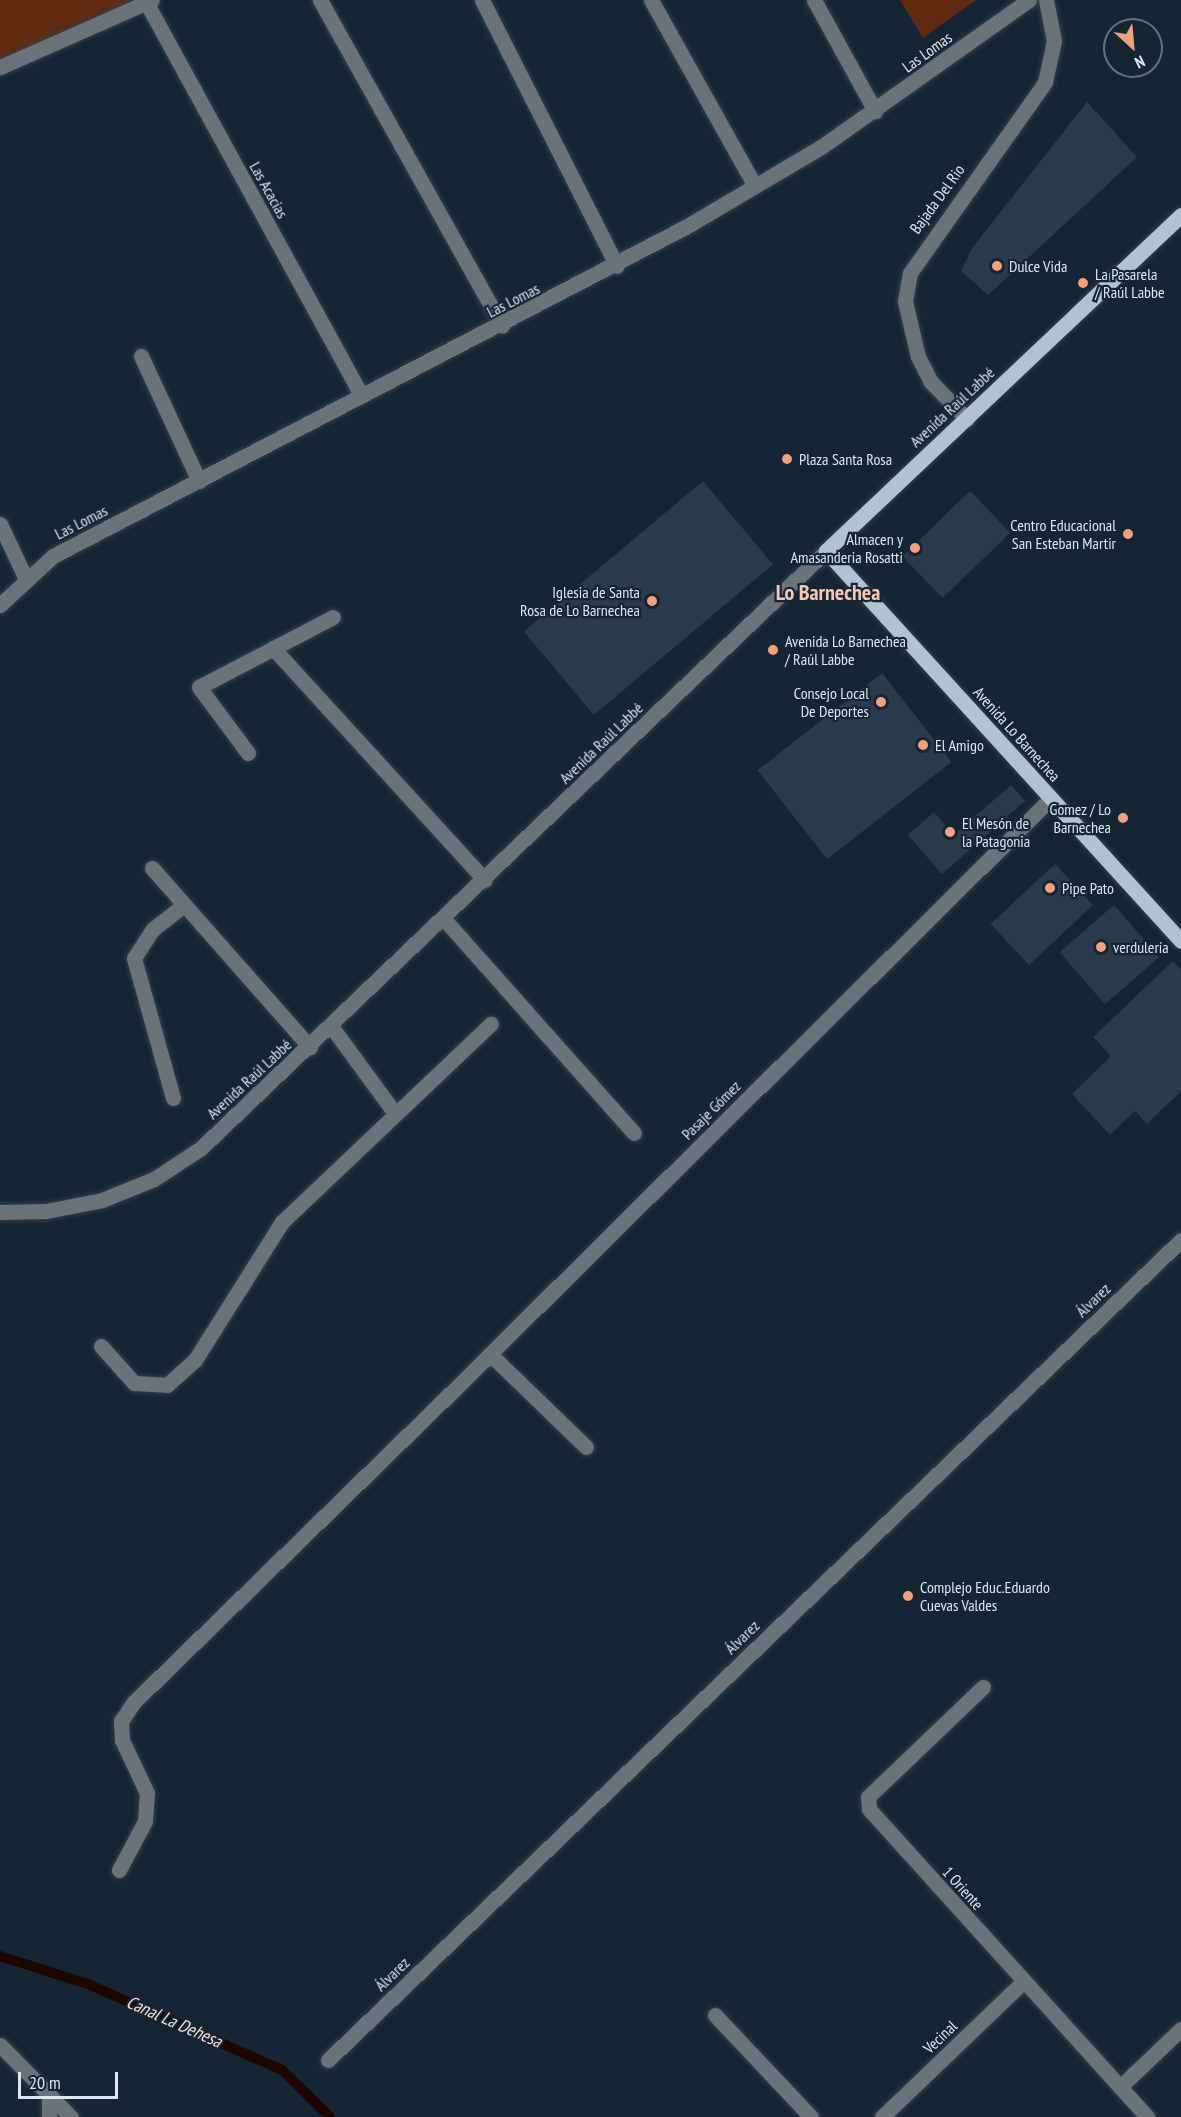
<!DOCTYPE html>
<meta charset="utf-8">
<style>
body{margin:0}
#map{position:relative;width:1181px;height:2117px;overflow:hidden;background:#162534;font-family:"PT Sans Narrow",sans-serif}
div>[style]{position:absolute}
.green>*{inset:0;background:#612b11}
.stream>*{height:10px;margin:-5px;padding:0 5px;transform-origin:5px;border-radius:5px;background:#1d0600}
.building>*{inset:0;background:#2b3b4c;transform-origin:0 0}
.roads{filter:drop-shadow(0 0 2px #32404e) drop-shadow(0 0 2px #32404e)}
.minor>*{height:15px;margin:-7.5px;padding:0 7.5px;transform-origin:7.5px;border-radius:7.5px;background:#6a727a}
.major>*{height:15px;margin:-7.5px;padding:0 7.5px;transform-origin:7.5px;border-radius:7.5px;background:#b1c2d3}
.dots>*{width:16px;height:16px;translate:-50% -50%;box-sizing:border-box;border:3px solid #162534;border-radius:50%}
span{translate:-50% -50%;white-space:nowrap;text-align:center;line-height:1.15;-webkit-text-stroke:4.5px #162534;paint-order:stroke}
.street-label{font-size:16px;color:#dce6f0}
.poi-label{font-size:16px;color:#dce6f0}
.left{translate:0 -50%;text-align:left}
.right{translate:-100% -50%;text-align:right}
.water-label{font-size:18px;color:#f4ddd3;font-style:italic}
.district-label{font-size:22px;color:#f6c7b3;font-weight:700}
.north{position:absolute;left:1103px;top:18px;width:60px;height:60px;box-sizing:border-box;background:#162534;border:2px solid #65727f;border-radius:50%;rotate:154deg;font-size:16px;font-weight:700;line-height:24px;text-align:center;color:#dce6f0}
.north::after{content:'';display:block;margin:auto;width:21px;height:27px;background:#f2a17e;clip-path:polygon(50% 0,100% 100%,50% 72%,0 100%)}
.scale{position:absolute;left:18px;top:2072px;width:100px;height:27px;box-sizing:border-box;border:3px solid #dce6f0;border-top:0;padding-left:8px;font-size:18px;line-height:21px;white-space:nowrap;color:#dce6f0;-webkit-text-stroke:4px #162534;paint-order:stroke}
</style>
<div id="map">
<div class="green">
<i style="clip-path:polygon(0 0,152px 0,0 69px)"></i>
<i style="clip-path:polygon(900px 0,976px 0,923px 38px)"></i>
</div>
<div class="stream">
<i style="left:0;top:1956px;width:92px;rotate:17.7deg"></i>
<i style="left:88px;top:1984px;width:212px;rotate:23.9deg"></i>
<i style="left:282px;top:2070px;width:67px;rotate:44.4deg"></i>
</div>
<div class="building">
<i style="clip-path:polygon(1087px 102px,1137px 157px,988px 295px,961px 271px,972px 248px)"></i>
<i style="left:703px;top:481px;width:109px;height:234px;rotate:50deg"></i>
<i style="left:970px;top:491px;width:58px;height:94px;rotate:46deg"></i>
<i style="left:882px;top:673px;width:113px;height:158px;rotate:52deg"></i>
<i style="clip-path:polygon(1011px 785px,1025px 801px,942px 874px,908px 835px,934px 812px,954px 835px)"></i>
<i style="left:1055px;top:864px;width:56px;height:88px;rotate:47deg"></i>
<i style="left:1114px;top:905px;width:69px;height:72px;rotate:49deg"></i>
<i style="clip-path:polygon(1173px 961px,1181px 970px,1181px 1091px,1147px 1124px,1135px 1111px,1110px 1135px,1072px 1094px,1111px 1056px,1093px 1037px)"></i>
</div>
<div class="roads">
<div class="minor">
<i style="left:320px;top:0;width:373px;rotate:60.8deg"></i>
<i style="left:482px;top:0;width:298px;rotate:63.1deg"></i>
<i style="left:651px;top:0;width:213px;rotate:60.8deg"></i>
<i style="left:814px;top:0;width:127px;rotate:61.2deg"></i>
<i style="left:146px;top:2px;width:448px;rotate:61.3deg"></i>
<i style="left:0;top:67px;width:166px;rotate:-23.8deg"></i>
<i style="left:141px;top:356px;width:138px;rotate:65.1deg"></i>
<i style="left:967px;top:419px;width:52px;rotate:-134.2deg"></i>
<i style="left:931px;top:382px;width:28px;rotate:-117deg"></i>
<i style="left:918px;top:357px;width:57px;rotate:-103.1deg"></i>
<i style="left:905px;top:301px;width:28px;rotate:-80deg"></i>
<i style="left:910px;top:273px;width:234px;rotate:-54.7deg"></i>
<i style="left:1045px;top:82px;width:42px;rotate:-77.6deg"></i>
<i style="left:1054px;top:41px;width:42px;rotate:-101deg"></i>
<i style="left:0;top:524px;width:61px;rotate:64.7deg"></i>
<i style="left:0;top:605px;width:72px;rotate:-42.8deg"></i>
<i style="left:53px;top:556px;width:717px;rotate:-27.49deg"></i>
<i style="left:689px;top:225px;width:153px;rotate:-30.6deg"></i>
<i style="left:821px;top:147px;width:255px;rotate:-35.3deg"></i>
<i style="left:273px;top:648px;width:314px;rotate:47.6deg"></i>
<i style="left:248px;top:753px;width:82px;rotate:-126.6deg"></i>
<i style="left:199px;top:687px;width:151px;rotate:-27.6deg"></i>
<i style="left:152px;top:868px;width:239px;rotate:48.6deg"></i>
<i style="left:444px;top:919px;width:286px;rotate:48.4deg"></i>
<i style="left:331px;top:1026px;width:107px;rotate:53.8deg"></i>
<i style="left:173px;top:1098px;width:145px;rotate:-105.6deg"></i>
<i style="left:134px;top:958px;width:35px;rotate:-57deg"></i>
<i style="left:153px;top:929px;width:39px;rotate:-38deg"></i>
<i style="left:0;top:1212px;width:46px;rotate:-1.2deg"></i>
<i style="left:46px;top:1211px;width:57px;rotate:-11.1deg"></i>
<i style="left:102px;top:1200px;width:56px;rotate:-22deg"></i>
<i style="left:154px;top:1179px;width:56px;rotate:-33.4deg"></i>
<i style="left:201px;top:1148px;width:864px;rotate:-43.69deg"></i>
<i style="left:101px;top:1346px;width:50px;rotate:48.3deg"></i>
<i style="left:134px;top:1383px;width:33px;rotate:3deg"></i>
<i style="left:167px;top:1385px;width:38px;rotate:-42deg"></i>
<i style="left:195px;top:1360px;width:163px;rotate:-57.8deg"></i>
<i style="left:282px;top:1222px;width:288px;rotate:-43.5deg"></i>
<i style="left:586px;top:1447px;width:134px;rotate:-135.9deg"></i>
<i style="left:490px;top:1354px;width:790px;rotate:-44.74deg"></i>
<i style="left:983px;top:1687px;width:159px;rotate:136.3deg"></i>
<i style="left:868px;top:1797px;width:12px;rotate:85deg"></i>
<i style="left:869px;top:1809px;width:415px;rotate:47.9deg"></i>
<i style="left:119px;top:1870px;width:55px;rotate:-62deg"></i>
<i style="left:145px;top:1821px;width:28px;rotate:-86deg"></i>
<i style="left:147px;top:1793px;width:59px;rotate:-115.3deg"></i>
<i style="left:122px;top:1740px;width:19px;rotate:-93deg"></i>
<i style="left:121px;top:1721px;width:23px;rotate:-56deg"></i>
<i style="left:134px;top:1702px;width:498px;rotate:-44.3deg"></i>
<i style="left:715px;top:2015px;width:140px;rotate:46.7deg"></i>
<i style="left:0;top:2045px;width:101px;rotate:45.4deg"></i>
<i style="left:328px;top:2060px;width:1183px;rotate:-43.87deg"></i>
<i style="left:1120px;top:2087px;width:84px;rotate:-43.6deg"></i>
<i style="left:49px;top:2094px;width:23px;rotate:90deg"></i>
<i style="left:882px;top:2117px;width:195px;rotate:-43.8deg"></i>
</div>
<div class="major">
<i style="left:1181px;top:215px;width:489px;rotate:136.6deg"></i>
<i style="left:826px;top:551px;width:527px;rotate:47.69deg"></i>
</div>
</div>
<div class="dots">
<i style="left:997px;top:266px;background:#f2a17e"></i>
<i style="left:1083px;top:283px;background:#f2a17e"></i>
<i style="left:787px;top:459px;background:#f2a17e"></i>
<i style="left:1128px;top:534px;background:#f2a17e"></i>
<i style="left:915px;top:548px;background:#f2a17e"></i>
<i style="left:652px;top:601px;background:#f2a17e"></i>
<i style="left:773px;top:650px;background:#f2a17e"></i>
<i style="left:881px;top:702px;background:#f2a17e"></i>
<i style="left:923px;top:745px;background:#f2a17e"></i>
<i style="left:1123px;top:818px;background:#f2a17e"></i>
<i style="left:950px;top:832px;background:#f2a17e"></i>
<i style="left:1050px;top:888px;background:#f2a17e"></i>
<i style="left:1101px;top:947px;background:#f2a17e"></i>
<i style="left:908px;top:1596px;background:#f2a17e"></i>
</div>
<div class="street-label">
<span style="left:927px;top:52px;rotate:-36deg">Las Lomas</span>
<span style="left:269px;top:190px;rotate:61deg">Las Acacias</span>
<span style="left:937px;top:199px;rotate:-54deg">Bajada Del Rio</span>
<span style="left:513px;top:300px;rotate:-27deg">Las Lomas</span>
<span style="left:952px;top:407px;rotate:-43deg">Avenida Raúl Labbé</span>
<span style="left:81px;top:522px;rotate:-27deg">Las Lomas</span>
<span style="left:1017px;top:734px;rotate:48deg">Avenida Lo Barnechea</span>
<span style="left:601px;top:743px;rotate:-44deg">Avenida Raúl Labbé</span>
<span style="left:249px;top:1079px;rotate:-43deg">Avenida Raúl Labbé</span>
<span style="left:711px;top:1110px;rotate:-45deg">Pasaje Gómez</span>
<span style="left:1093px;top:1300px;rotate:-44deg">Álvarez</span>
<span style="left:742px;top:1637px;rotate:-44deg">Álvarez</span>
<span style="left:963px;top:1888px;rotate:48deg">1 Oriente</span>
<span style="left:392px;top:1974px;rotate:-44deg">Álvarez</span>
<span style="left:940px;top:2037px;rotate:-44deg">Vecinal</span>
</div>
<div class="poi-label">
<span class="left" style="left:1009px;top:266px">Dulce Vida</span>
<span class="left" style="left:1095px;top:283px">La Pasarela<br>/ Raúl Labbe</span>
<span class="left" style="left:799px;top:459px">Plaza Santa Rosa</span>
<span class="right" style="left:1116px;top:534px">Centro Educacional<br>San Esteban Martir</span>
<span class="right" style="left:903px;top:548px">Almacen y<br>Amasanderia Rosatti</span>
<span class="right" style="left:640px;top:601px">Iglesia de Santa<br>Rosa de Lo Barnechea</span>
<span class="left" style="left:785px;top:650px">Avenida Lo Barnechea<br>/ Raúl Labbe</span>
<span class="right" style="left:869px;top:702px">Consejo Local<br>De Deportes</span>
<span class="left" style="left:935px;top:745px">El Amigo</span>
<span class="right" style="left:1111px;top:818px">Gomez / Lo<br>Barnechea</span>
<span class="left" style="left:962px;top:832px">El Mesón de<br>la Patagonia</span>
<span class="left" style="left:1062px;top:888px">Pipe Pato</span>
<span class="left" style="left:1113px;top:947px">verdulería</span>
<span class="left" style="left:920px;top:1596px">Complejo Educ.Eduardo<br>Cuevas Valdes</span>
</div>
<div class="water-label">
<span style="left:174px;top:2022px;rotate:24deg">Canal La Dehesa</span>
</div>
<div class="district-label">
<span style="left:828px;top:593px">Lo Barnechea</span>
</div>
<div class="north">N</div>
<div class="scale">20 m</div>
</div>
